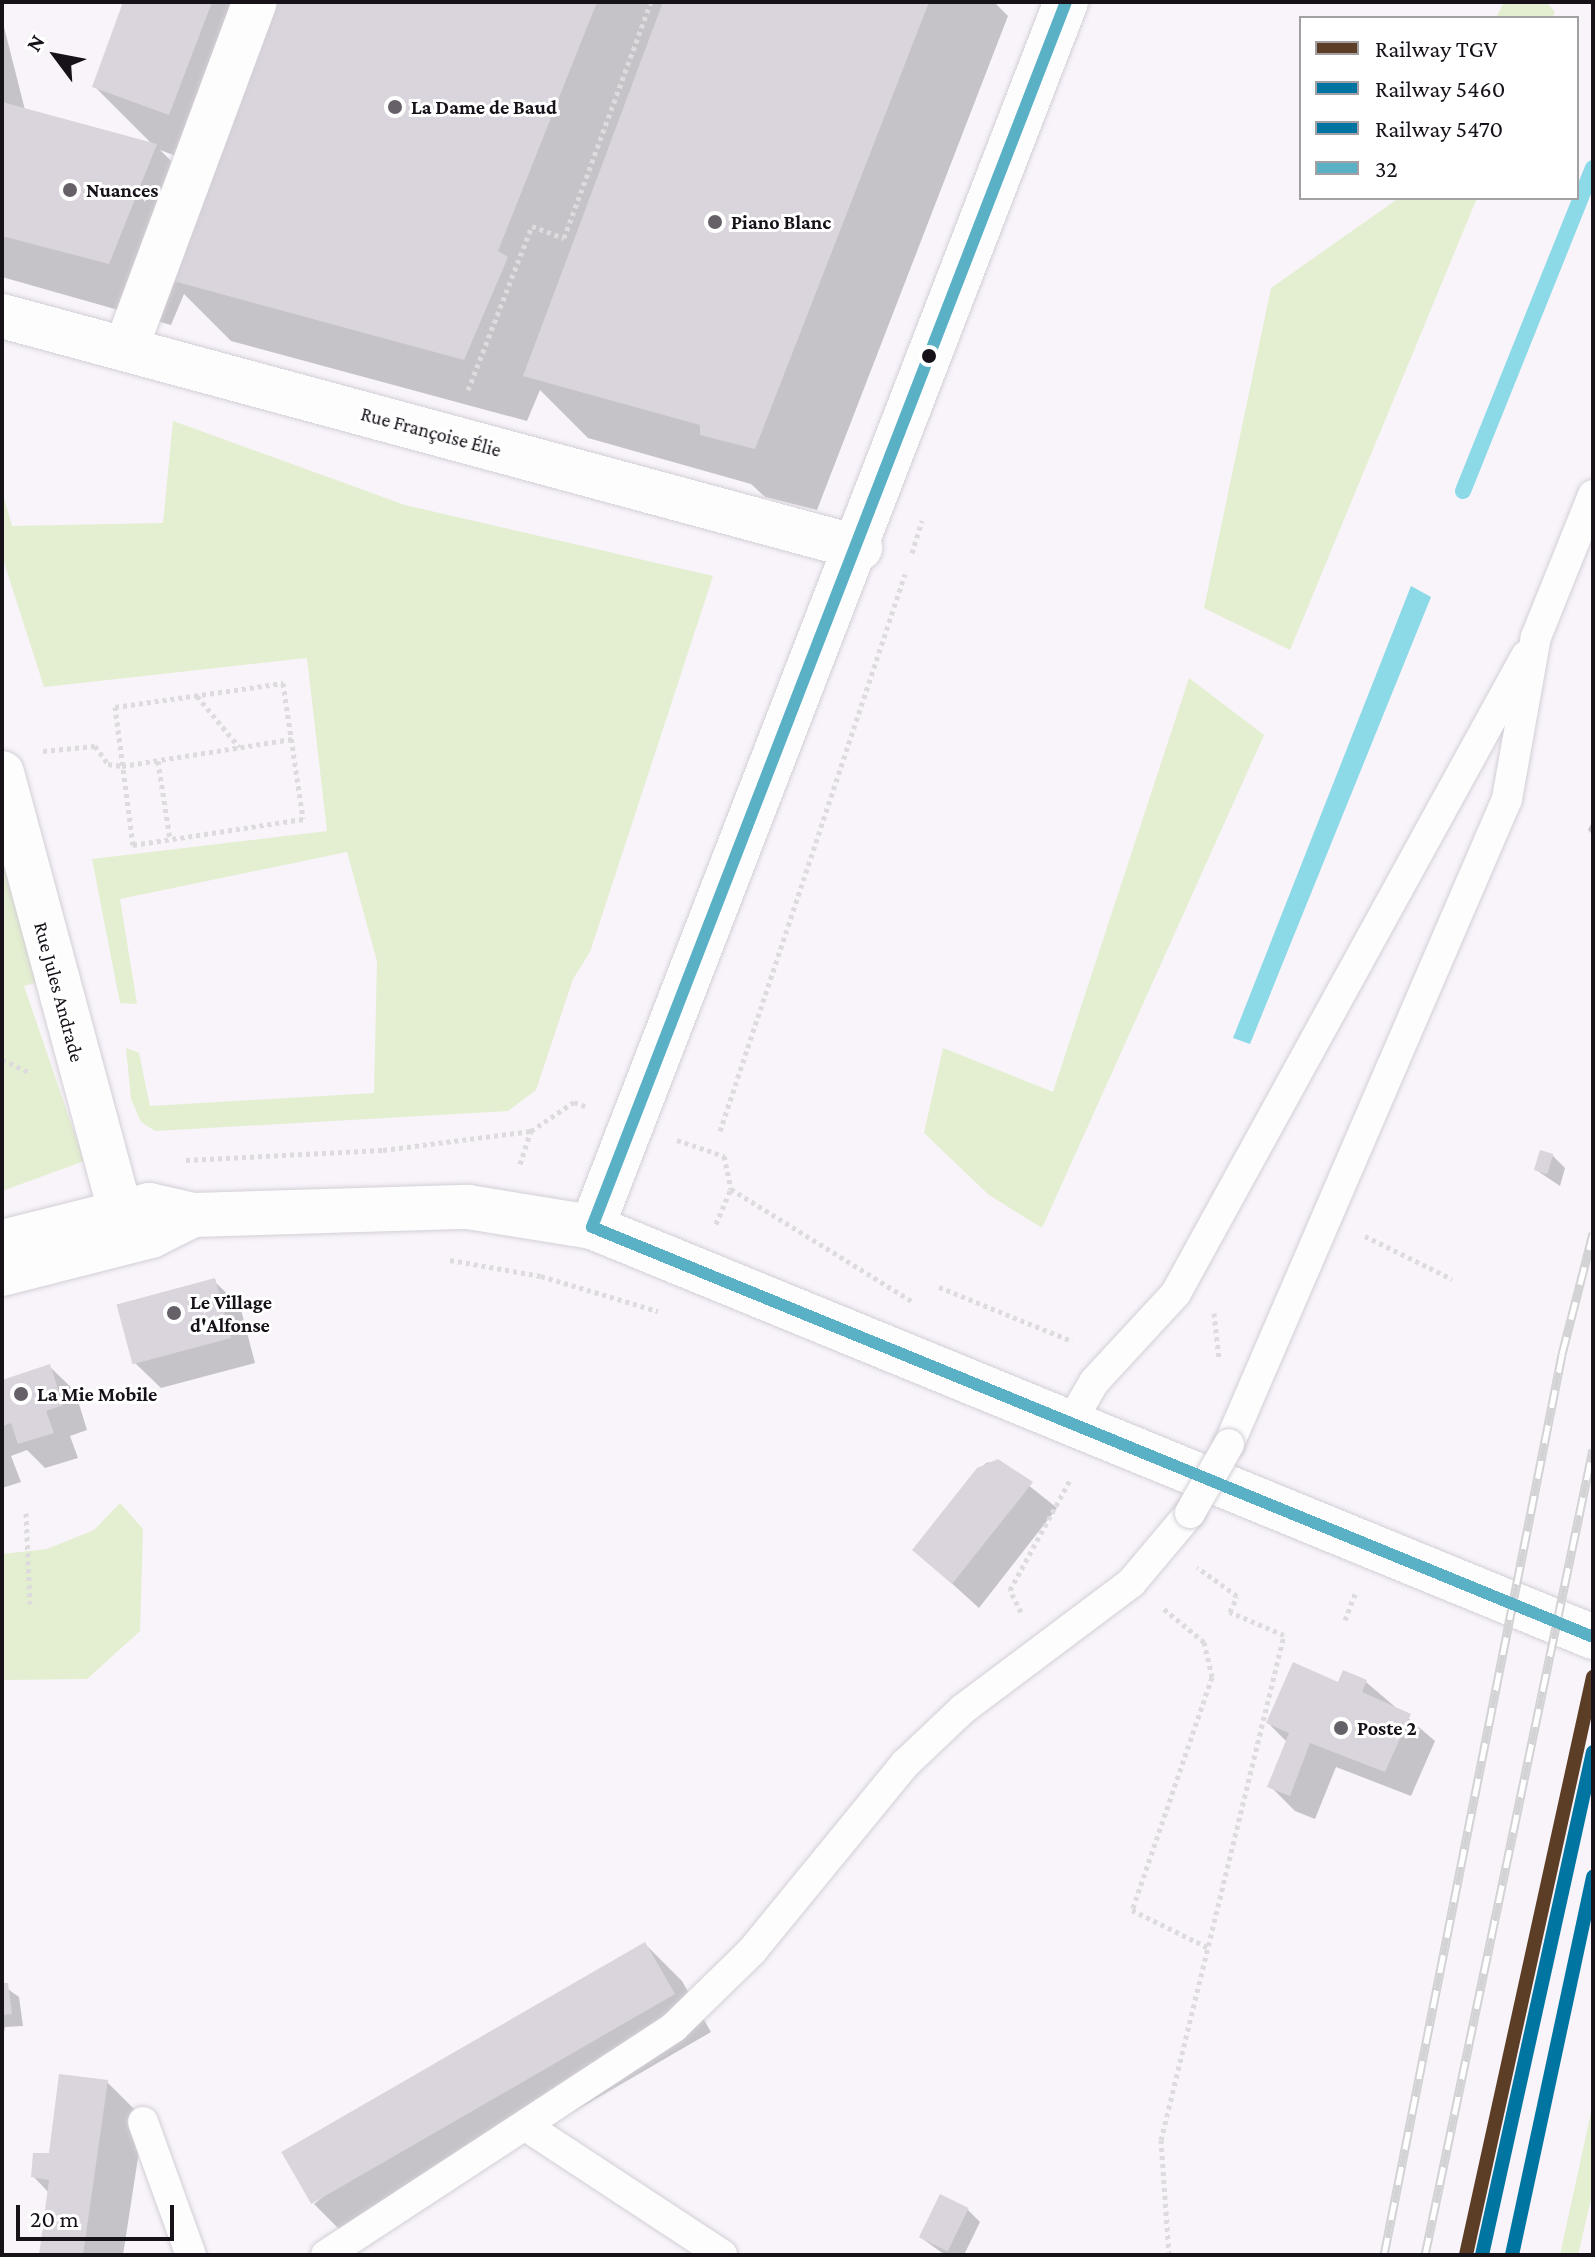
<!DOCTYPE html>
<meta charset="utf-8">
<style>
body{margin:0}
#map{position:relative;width:1595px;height:2257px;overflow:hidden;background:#f8f4fa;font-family:"Crimson Pro",serif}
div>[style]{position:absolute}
.green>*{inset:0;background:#e3efd0}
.water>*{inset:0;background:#8cd9e7}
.shadow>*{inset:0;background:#0003}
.stream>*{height:16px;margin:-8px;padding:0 8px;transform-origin:8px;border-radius:8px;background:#8cd9e7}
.building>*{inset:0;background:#dad5dd;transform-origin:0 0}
.path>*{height:5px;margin-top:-2.5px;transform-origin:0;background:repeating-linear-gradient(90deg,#dddbdd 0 4px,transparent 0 8px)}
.roads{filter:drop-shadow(0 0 2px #d3cfd6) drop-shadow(0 0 2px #d3cfd6)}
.lane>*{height:30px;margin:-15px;padding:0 15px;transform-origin:15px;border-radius:15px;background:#fefdfe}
.street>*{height:44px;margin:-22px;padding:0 22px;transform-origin:22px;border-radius:22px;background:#fefdfe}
.secondary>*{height:44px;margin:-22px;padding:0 22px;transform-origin:22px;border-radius:22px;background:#fefdfe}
.rail>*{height:9px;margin-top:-4.5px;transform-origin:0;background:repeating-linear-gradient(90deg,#fff 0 18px,#d3d2d4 0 36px);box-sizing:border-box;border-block:2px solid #d3d2d4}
.bridges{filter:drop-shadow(0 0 2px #d3cfd6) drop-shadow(0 0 2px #d3cfd6)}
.lane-bridge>*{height:30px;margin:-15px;padding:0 15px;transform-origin:15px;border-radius:15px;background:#fefdfe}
.bus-1>*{height:12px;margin:-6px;padding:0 6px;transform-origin:6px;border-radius:6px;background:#5ab1c6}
.rail-1>*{height:14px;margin:-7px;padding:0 7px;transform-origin:7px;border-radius:7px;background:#5c3e26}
.rail-2>*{height:14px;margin:-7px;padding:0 7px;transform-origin:7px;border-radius:7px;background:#0075a1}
.rail-3>*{height:14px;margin:-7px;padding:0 7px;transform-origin:7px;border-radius:7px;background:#0075a1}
.dots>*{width:22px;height:22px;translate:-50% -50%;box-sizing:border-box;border:4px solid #fff;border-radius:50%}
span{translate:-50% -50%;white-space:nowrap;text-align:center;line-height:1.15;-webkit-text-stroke:6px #fff;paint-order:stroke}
.poi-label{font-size:20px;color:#17111a;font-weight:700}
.left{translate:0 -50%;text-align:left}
.street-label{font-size:20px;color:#17111a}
.frame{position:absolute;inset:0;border:4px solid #17111a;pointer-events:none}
.legend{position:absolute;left:1299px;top:16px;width:280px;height:184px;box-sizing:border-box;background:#fff;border:2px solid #a2a0a3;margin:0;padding:10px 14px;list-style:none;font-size:24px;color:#17111a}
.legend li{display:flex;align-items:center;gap:16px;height:40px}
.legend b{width:40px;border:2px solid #a2a0a3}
.north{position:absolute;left:16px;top:16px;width:80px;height:80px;-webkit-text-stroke:6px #fff;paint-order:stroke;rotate:302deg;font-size:22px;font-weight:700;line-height:32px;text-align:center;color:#17111a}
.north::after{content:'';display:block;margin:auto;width:28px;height:36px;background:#17111a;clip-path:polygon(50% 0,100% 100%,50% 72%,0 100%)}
.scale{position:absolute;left:16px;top:2205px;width:158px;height:36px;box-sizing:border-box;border:4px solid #17111a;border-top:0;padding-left:10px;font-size:24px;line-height:28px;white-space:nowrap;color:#17111a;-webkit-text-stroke:6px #fff;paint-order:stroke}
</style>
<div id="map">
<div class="green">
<i style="clip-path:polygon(1504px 2px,1546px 2px,1555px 12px,1552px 18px,1496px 18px)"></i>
<i style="clip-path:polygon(1399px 198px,1477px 198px,1290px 650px,1204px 608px,1271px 288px)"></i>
<i style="clip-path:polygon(173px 421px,405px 505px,713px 576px,590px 952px,573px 979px,536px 1090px,508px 1111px,155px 1131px,141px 1122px,131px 1099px,126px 1048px,139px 1053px,150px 1106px,374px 1093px,377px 961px,347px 852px,120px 899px,137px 1004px,120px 1003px,92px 859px,327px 831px,307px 658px,44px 687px,2px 556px,2px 491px,12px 526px,163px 523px)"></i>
<i style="clip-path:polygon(1189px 678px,1264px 735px,1042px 1228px,989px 1195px,924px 1133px,943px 1048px,1053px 1092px)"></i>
<i style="clip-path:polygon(2px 815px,51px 979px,24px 986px,84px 1161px,2px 1191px)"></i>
<i style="clip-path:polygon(120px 1503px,143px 1529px,140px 1631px,87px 1679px,2px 1680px,2px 1554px,47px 1549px,94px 1530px)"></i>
<i style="clip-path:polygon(1593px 2103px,1593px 2190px,1578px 2255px,1560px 2255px)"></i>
</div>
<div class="water">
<i style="clip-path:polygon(1411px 586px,1431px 597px,1250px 1044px,1233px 1038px)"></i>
</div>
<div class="shadow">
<i style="clip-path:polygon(evenodd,125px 2px,994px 2px,1008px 16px,817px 510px,765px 497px,751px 484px,588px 438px,540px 390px,527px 421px,231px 341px,184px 294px,171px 325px,2px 277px,2px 19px,25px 110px,153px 145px,94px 86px,125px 2px,160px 150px,212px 169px,203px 192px,160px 150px)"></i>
<i style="clip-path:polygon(1593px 820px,1593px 835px,1588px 830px)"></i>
<i style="clip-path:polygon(1552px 1155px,1565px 1168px,1560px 1186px,1536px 1170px)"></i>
<i style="clip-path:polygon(214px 1281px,240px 1306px,255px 1363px,161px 1388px,135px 1363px)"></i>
<i style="clip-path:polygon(49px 1366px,75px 1391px,87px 1430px,70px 1436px,78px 1458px,45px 1468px,27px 1450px,11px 1456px,21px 1482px,2px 1488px,2px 1382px)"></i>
<i style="clip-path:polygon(998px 1461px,1057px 1508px,979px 1608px,915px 1550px,986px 1463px)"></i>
<i style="clip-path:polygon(1366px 1682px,1435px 1741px,1411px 1796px,1336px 1767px,1315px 1819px,1295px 1811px,1270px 1786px,1287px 1742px,1268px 1723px,1339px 1684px)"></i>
<i style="clip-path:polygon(645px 1944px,682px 1981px,711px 2032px,351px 2241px,314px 2204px)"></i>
<i style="clip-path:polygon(2px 1985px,19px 1997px,23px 2026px,5px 2027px,2px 2041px)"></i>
<i style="clip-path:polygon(107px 2082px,144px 2119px,123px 2255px,44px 2255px,49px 2193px,33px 2176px)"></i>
<i style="clip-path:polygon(968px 2210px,980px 2222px,964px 2255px,945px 2255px,920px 2237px)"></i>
</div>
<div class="stream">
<i style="left:1463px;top:491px;width:348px;rotate:-68.1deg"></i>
</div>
<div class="building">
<i style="clip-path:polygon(123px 2px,212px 2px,169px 115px,92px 87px)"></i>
<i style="clip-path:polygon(276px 2px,597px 2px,498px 251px,508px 257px,464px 360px,166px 279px)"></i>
<i style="clip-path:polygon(663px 2px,929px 2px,755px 449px,700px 435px,700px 425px,523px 376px)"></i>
<i style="clip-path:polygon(2px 102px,157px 144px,109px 264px,2px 236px)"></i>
<i style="left:1540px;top:1150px;width:14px;height:21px;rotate:17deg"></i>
<i style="left:215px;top:1278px;width:62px;height:102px;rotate:75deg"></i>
<i style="clip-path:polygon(50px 1364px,63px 1405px,46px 1411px,54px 1433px,18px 1444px,11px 1423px,2px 1426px,2px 1380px)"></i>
<i style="clip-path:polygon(998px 1459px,1033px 1482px,952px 1584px,912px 1550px,977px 1468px)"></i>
<i style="clip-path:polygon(1293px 1662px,1338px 1682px,1343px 1670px,1367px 1680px,1362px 1692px,1411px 1714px,1385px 1772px,1310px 1743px,1290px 1796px,1267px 1787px,1289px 1733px,1266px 1723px)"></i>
<i style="left:645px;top:1942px;width:60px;height:420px;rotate:60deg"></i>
<i style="clip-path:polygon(2px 1983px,8px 1983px,12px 2014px,2px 2015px)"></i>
<i style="clip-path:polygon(59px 2074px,108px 2080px,83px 2255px,39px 2255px,49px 2180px,31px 2177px,33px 2153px,49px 2153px)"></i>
<i style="left:940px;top:2194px;width:32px;height:48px;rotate:26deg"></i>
</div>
<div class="path">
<i style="left:468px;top:390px;width:176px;rotate:-68.7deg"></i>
<i style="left:532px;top:226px;width:34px;rotate:21deg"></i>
<i style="left:564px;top:238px;width:252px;rotate:-69.8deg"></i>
<i style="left:912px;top:553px;width:34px;rotate:-73deg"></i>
<i style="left:283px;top:683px;width:137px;rotate:81.6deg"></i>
<i style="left:303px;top:819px;width:172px;rotate:171.3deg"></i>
<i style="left:133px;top:845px;width:139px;rotate:-97.4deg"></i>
<i style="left:115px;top:707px;width:170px;rotate:-8.1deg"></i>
<i style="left:197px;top:696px;width:66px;rotate:50.5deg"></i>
<i style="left:43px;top:751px;width:52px;rotate:-5.5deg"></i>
<i style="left:95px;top:746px;width:22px;rotate:54deg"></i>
<i style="left:108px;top:764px;width:14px;rotate:8deg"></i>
<i style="left:122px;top:766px;width:172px;rotate:-9deg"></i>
<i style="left:158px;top:761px;width:79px;rotate:81.3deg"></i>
<i style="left:2px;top:1060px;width:32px;rotate:24deg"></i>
<i style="left:720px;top:1131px;width:587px;rotate:-71.63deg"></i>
<i style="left:677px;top:1140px;width:50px;rotate:18.8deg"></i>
<i style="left:724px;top:1156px;width:34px;rotate:78deg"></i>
<i style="left:731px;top:1189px;width:214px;rotate:31.8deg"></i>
<i style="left:186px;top:1160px;width:197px;rotate:-2.9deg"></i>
<i style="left:383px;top:1150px;width:149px;rotate:-7.3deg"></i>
<i style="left:531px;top:1131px;width:52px;rotate:-34deg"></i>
<i style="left:574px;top:1102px;width:12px;rotate:20deg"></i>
<i style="left:520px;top:1164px;width:35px;rotate:-72deg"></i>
<i style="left:716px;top:1224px;width:38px;rotate:-67deg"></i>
<i style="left:1365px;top:1236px;width:97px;rotate:26.3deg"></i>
<i style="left:450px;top:1260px;width:92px;rotate:10deg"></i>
<i style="left:541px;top:1276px;width:122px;rotate:16.7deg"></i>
<i style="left:939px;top:1287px;width:144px;rotate:22.1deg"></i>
<i style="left:1214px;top:1313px;width:46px;rotate:83.8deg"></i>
<i style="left:26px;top:1513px;width:91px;rotate:87.5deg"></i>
<i style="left:1164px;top:1609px;width:52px;rotate:39.5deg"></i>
<i style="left:1204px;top:1642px;width:36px;rotate:77deg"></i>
<i style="left:1212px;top:1677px;width:246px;rotate:108.9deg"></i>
<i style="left:1132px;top:1910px;width:84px;rotate:26.3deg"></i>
<i style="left:1021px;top:1612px;width:25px;rotate:-117deg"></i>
<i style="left:1010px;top:1590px;width:128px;rotate:-61.4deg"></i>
<i style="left:1345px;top:1620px;width:31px;rotate:-69deg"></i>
<i style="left:1169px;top:2255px;width:115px;rotate:-94deg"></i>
<i style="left:1161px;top:2140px;width:520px;rotate:-76.31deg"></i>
<i style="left:1284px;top:1635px;width:59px;rotate:-156.9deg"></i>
<i style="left:1230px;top:1612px;width:17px;rotate:-66deg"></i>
<i style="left:1237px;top:1596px;width:49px;rotate:-144.1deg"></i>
</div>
<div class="roads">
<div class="lane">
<i style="left:1071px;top:1422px;width:46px;rotate:-60.1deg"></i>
<i style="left:1094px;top:1382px;width:121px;rotate:-47.3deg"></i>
<i style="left:1176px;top:1293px;width:727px;rotate:-61.21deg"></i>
<i style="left:1229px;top:1444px;width:702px;rotate:-66.68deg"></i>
<i style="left:1507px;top:799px;width:165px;rotate:-79.9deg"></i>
<i style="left:1536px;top:637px;width:153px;rotate:-68.1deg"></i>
<i style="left:143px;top:2122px;width:141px;rotate:70.2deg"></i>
<i style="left:529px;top:2128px;width:231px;rotate:33.3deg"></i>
<i style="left:326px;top:2255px;width:416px;rotate:-33.2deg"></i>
<i style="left:674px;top:2027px;width:109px;rotate:-44.3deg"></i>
<i style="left:752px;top:1951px;width:242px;rotate:-50.7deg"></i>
<i style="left:905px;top:1764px;width:80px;rotate:-43.5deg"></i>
<i style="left:963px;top:1709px;width:210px;rotate:-36.9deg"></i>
<i style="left:1131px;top:1583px;width:92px;rotate:-49.9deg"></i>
</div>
<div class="street">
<i style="left:2px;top:316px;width:889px;rotate:15.13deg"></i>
<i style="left:126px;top:348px;width:369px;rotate:-69.6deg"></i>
<i style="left:2px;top:773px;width:453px;rotate:74.9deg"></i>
</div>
<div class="secondary">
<i style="left:592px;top:1227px;width:1314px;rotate:-68.85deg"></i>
<i style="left:2px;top:1242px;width:152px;rotate:-14.1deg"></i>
<i style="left:149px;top:1205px;width:45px;rotate:12.8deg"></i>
<i style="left:193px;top:1215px;width:275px;rotate:-1.7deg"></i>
<i style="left:468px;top:1207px;width:126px;rotate:9.2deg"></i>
<i style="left:592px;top:1227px;width:1082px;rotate:22.27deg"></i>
<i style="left:2px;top:1274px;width:154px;rotate:-14.3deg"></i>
<i style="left:151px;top:1236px;width:45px;rotate:-26.6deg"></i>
</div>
</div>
<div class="rail">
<i style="left:1384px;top:2255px;width:918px;rotate:-78.82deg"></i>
<i style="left:1562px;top:1354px;width:125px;rotate:-75.6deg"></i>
<i style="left:1425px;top:2255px;width:823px;rotate:-78.23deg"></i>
</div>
<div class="bridges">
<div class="lane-bridge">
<i style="left:1190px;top:1513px;width:79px;rotate:-60.5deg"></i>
</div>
</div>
<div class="bus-1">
<i style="left:592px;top:1227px;width:1314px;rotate:-68.85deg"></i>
<i style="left:592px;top:1227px;width:1082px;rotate:22.27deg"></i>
</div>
<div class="rail-1">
<i style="left:1466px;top:2255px;width:592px;rotate:-77.61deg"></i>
</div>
<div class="rail-2">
<i style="left:1482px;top:2255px;width:515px;rotate:-77.56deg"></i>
</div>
<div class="rail-3">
<i style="left:1512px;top:2255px;width:387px;rotate:-77.9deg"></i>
</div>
<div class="dots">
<i style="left:395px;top:107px;background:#666068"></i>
<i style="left:70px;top:190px;background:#666068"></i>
<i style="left:715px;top:222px;background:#666068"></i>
<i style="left:929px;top:356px;background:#17111a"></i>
<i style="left:174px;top:1313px;background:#666068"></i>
<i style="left:21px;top:1394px;background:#666068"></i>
<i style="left:1341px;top:1728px;background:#666068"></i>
</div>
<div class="poi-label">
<span class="left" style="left:411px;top:107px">La Dame de Baud</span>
<span class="left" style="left:86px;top:190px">Nuances</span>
<span class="left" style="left:731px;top:222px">Piano Blanc</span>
<span class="left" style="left:190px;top:1314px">Le Village<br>d'Alfonse</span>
<span class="left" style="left:37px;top:1394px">La Mie Mobile</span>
<span class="left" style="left:1357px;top:1728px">Poste 2</span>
</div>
<div class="street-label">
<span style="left:431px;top:432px;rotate:15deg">Rue Françoise Élie</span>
<span style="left:59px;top:992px;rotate:75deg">Rue Jules Andrade</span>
</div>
<div class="frame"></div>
<ul class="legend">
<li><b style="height:10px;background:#5c3e26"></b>Railway TGV</li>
<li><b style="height:10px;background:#0075a1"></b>Railway 5460</li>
<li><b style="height:10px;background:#0075a1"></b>Railway 5470</li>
<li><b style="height:10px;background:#5ab1c6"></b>32</li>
</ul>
<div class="north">N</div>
<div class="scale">20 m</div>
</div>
